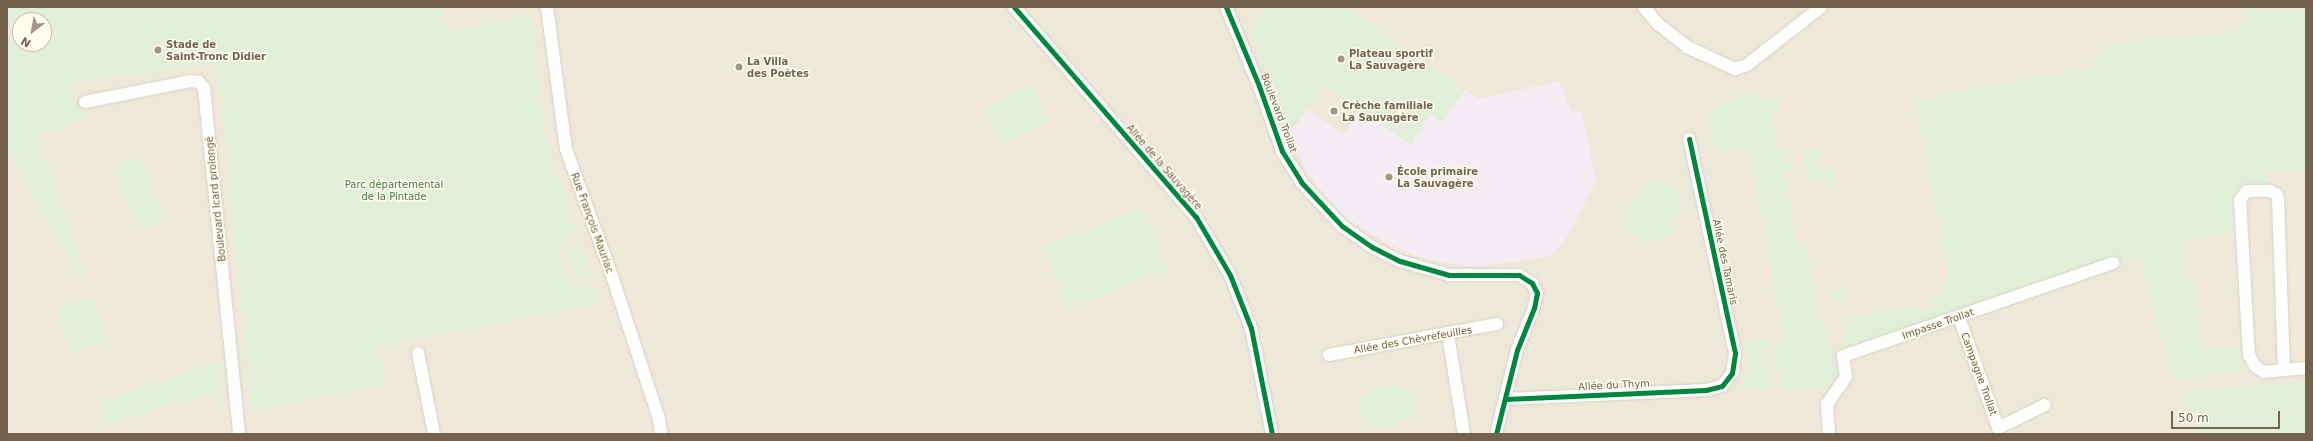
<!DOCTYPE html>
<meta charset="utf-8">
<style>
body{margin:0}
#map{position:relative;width:2313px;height:441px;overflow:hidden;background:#f7f5ec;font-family:"DejaVu Sans",sans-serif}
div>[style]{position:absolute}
.residential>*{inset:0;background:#eee8d9}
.commercial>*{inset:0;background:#f1e7db}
.education>*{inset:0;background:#f5ecf3}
.green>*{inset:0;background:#e1eed8;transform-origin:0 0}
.round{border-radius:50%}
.roads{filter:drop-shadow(0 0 1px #d5d1c9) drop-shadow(0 0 1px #d5d1c9)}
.minor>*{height:12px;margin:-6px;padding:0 6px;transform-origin:6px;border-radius:6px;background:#fefefc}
.cycleway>*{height:5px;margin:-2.5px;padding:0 2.5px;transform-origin:2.5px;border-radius:2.5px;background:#00873e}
.dots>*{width:11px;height:11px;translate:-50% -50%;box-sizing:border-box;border:2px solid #fefbef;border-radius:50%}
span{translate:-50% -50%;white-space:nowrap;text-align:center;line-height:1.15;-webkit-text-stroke:3px #fefbef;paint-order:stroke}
.poi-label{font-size:10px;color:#75624d;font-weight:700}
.left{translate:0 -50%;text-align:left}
.street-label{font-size:10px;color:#75624d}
.park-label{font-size:10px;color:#4c7a45}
.frame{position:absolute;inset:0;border:8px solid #75624d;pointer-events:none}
.north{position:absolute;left:12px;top:12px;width:40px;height:40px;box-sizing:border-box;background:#fefbef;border:1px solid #c7beae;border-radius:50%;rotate:211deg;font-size:11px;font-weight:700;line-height:16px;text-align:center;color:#75624d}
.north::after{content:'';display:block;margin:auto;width:14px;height:18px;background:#a29585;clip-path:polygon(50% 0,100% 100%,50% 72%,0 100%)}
.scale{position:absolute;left:2171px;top:411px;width:109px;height:18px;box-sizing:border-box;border:2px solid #75624d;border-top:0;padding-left:5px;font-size:12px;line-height:14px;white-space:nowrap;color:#75624d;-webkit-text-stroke:3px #fefbef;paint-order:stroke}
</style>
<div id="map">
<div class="residential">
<i style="clip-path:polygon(evenodd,7px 7px,2306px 7px,2306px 434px,7px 434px,7px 7px,20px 20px,44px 20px,44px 44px,20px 44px,20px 20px)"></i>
</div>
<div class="commercial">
<i style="clip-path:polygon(2286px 194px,2306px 194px,2306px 360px,2295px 357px,2288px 344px)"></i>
</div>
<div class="education">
<i style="clip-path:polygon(1559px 81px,1571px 112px,1582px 111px,1596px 181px,1571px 231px,1559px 248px,1549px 256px,1501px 264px,1466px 266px,1416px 256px,1384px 242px,1350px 220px,1320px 189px,1305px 169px,1289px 135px,1307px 109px,1344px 134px,1359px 111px,1411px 144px,1430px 114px,1443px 122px,1465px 90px,1480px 99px)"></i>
</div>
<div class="green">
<i style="clip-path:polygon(evenodd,7px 7px,443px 7px,447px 32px,531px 14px,545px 135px,577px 231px,558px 252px,571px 283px,596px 289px,600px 303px,379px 346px,386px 383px,251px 410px,217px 64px,70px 83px,84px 119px,38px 135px,80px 262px,86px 284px,84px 285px,7px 150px,7px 7px,20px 20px,44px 20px,44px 44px,20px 44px,20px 20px)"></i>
<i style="clip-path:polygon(1267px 7px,1346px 7px,1465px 90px,1443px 122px,1430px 114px,1411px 144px,1323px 87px,1289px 135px,1250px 32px)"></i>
<i style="clip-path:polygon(2245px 9px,2306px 9px,2306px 172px,2268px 172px,2268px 185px,2246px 188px,2238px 194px,2233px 209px,2235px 230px,2218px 236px,2185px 238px,2187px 279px,2193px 279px,2194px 308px,2199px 308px,2201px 350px,2237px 349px,2246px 370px,2181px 378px,2171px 373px,2139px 258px,2119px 264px,2117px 258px,1847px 349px,1841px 324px,1844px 319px,1912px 305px,1926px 312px,1948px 275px,1915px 100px,2093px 67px,2100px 50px,2147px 38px,2233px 33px,2240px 29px)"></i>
<i style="left:1032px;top:85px;width:39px;height:54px;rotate:63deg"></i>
<i style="clip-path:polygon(1747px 93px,1760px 99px,1779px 97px,1780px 111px,1771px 113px,1778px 151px,1788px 149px,1792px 171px,1784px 172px,1797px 241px,1805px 241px,1819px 311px,1840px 379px,1835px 385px,1781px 391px,1774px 353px,1783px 335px,1749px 149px,1719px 152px,1713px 149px,1708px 116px,1713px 108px)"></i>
<i style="clip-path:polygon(1818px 148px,1822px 169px,1834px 168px,1837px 184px,1825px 186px,1823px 178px,1808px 180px,1802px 151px)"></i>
<i style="clip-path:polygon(136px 157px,143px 164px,163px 213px,159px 223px,144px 228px,135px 223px,117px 175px,120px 163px)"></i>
<i style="clip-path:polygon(1659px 180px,1678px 189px,1681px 208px,1672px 233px,1657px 241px,1646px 242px,1626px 233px,1623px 227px,1625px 214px,1636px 195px,1649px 183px)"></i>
<i style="left:1144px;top:208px;width:66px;height:108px;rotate:69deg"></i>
<i style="clip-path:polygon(580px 241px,585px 254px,593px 280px,575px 275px,565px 254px)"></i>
<i class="round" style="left:1832px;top:287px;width:14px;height:14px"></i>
<i style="left:94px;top:297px;width:47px;height:39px;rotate:73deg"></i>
<i style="clip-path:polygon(1771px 338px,1767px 355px,1771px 391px,1745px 385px,1742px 380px,1749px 368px,1744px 343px)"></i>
<i style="clip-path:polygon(215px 363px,220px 366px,223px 411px,216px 392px,106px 424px,98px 401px)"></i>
<i style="clip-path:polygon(2306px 381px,2306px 434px,2197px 434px,2194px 421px,2190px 422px,2184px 391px)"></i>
<i style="clip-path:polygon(1396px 384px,1409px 389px,1417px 399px,1411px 417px,1394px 425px,1368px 425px,1359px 414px,1360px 397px,1379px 386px)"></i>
</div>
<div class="roads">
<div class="minor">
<i style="left:547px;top:7px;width:143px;rotate:82.4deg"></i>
<i style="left:566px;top:149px;width:138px;rotate:70.1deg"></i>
<i style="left:613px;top:279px;width:147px;rotate:71.8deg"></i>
<i style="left:659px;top:419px;width:15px;rotate:82deg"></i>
<i style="left:1014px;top:7px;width:278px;rotate:49.1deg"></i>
<i style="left:1196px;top:217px;width:67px;rotate:59.6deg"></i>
<i style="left:1230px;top:275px;width:57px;rotate:68.4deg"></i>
<i style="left:1251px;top:328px;width:108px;rotate:78.8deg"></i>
<i style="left:1226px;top:7px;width:86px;rotate:67.3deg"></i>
<i style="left:1259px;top:86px;width:69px;rotate:70.5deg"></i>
<i style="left:1282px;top:151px;width:36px;rotate:58deg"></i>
<i style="left:1301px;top:182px;width:60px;rotate:47deg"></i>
<i style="left:1342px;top:226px;width:37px;rotate:35deg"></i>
<i style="left:1372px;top:247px;width:31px;rotate:27deg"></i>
<i style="left:1400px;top:261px;width:51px;rotate:15.9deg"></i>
<i style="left:1449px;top:275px;width:70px"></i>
<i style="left:1519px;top:275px;width:15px;rotate:32deg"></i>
<i style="left:1532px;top:283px;width:11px;rotate:63deg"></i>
<i style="left:1537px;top:293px;width:15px;rotate:101deg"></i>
<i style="left:1534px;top:308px;width:45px;rotate:112deg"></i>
<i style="left:1517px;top:350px;width:87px;rotate:104deg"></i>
<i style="left:1644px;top:7px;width:22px;rotate:51deg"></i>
<i style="left:1658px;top:24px;width:37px;rotate:38deg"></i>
<i style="left:1687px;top:47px;width:53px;rotate:24.6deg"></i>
<i style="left:1735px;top:69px;width:13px;rotate:-18deg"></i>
<i style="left:1747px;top:65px;width:94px;rotate:-38.1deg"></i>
<i style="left:85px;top:102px;width:107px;rotate:-11.3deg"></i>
<i style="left:190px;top:81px;width:9px;rotate:6deg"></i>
<i style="left:199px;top:82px;width:8px;rotate:50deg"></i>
<i style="left:204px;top:88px;width:348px;rotate:84.2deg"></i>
<i style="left:1959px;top:317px;width:118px;rotate:70.6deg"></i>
<i style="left:1998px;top:428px;width:52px;rotate:-26.1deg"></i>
<i style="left:1448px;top:335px;width:100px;rotate:80.8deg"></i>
<i style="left:418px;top:353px;width:83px;rotate:78.8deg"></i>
<i style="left:1329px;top:355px;width:171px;rotate:-10.5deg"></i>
<i style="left:2284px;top:370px;width:171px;rotate:-92deg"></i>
<i style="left:2278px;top:199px;width:5px;rotate:-112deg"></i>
<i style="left:2276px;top:194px;width:7px;rotate:-153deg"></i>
<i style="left:2270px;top:191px;width:23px;rotate:180deg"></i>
<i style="left:2247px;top:191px;width:11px;rotate:128deg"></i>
<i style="left:2240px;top:200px;width:155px;rotate:86.7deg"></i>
<i style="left:2249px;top:355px;width:13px;rotate:61deg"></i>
<i style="left:2255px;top:366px;width:11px;rotate:34deg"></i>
<i style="left:2264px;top:372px;width:20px;rotate:-6deg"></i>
<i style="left:2284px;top:370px;width:22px;rotate:-5deg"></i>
<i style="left:1506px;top:399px;width:200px;rotate:-2.6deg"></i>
<i style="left:1706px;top:390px;width:16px;rotate:-14deg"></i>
<i style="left:1722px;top:386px;width:16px;rotate:-52deg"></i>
<i style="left:1732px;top:373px;width:20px;rotate:-81deg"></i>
<i style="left:1735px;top:353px;width:219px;rotate:-102.1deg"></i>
<i style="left:1829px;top:434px;width:30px;rotate:-94deg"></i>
<i style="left:1827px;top:404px;width:33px;rotate:-55deg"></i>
<i style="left:1846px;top:377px;width:21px;rotate:-98deg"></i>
<i style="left:1843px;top:356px;width:286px;rotate:-19deg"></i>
</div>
</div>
<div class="cycleway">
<i style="left:1014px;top:7px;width:278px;rotate:49.1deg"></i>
<i style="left:1196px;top:217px;width:67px;rotate:59.6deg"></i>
<i style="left:1230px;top:275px;width:57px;rotate:68.4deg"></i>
<i style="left:1251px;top:328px;width:108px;rotate:78.8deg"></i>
<i style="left:1226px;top:7px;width:86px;rotate:67.3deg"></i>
<i style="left:1259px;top:86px;width:69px;rotate:70.5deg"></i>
<i style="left:1282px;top:151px;width:36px;rotate:58deg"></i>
<i style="left:1301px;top:182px;width:60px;rotate:47deg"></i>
<i style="left:1342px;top:226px;width:37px;rotate:35deg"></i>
<i style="left:1372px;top:247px;width:31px;rotate:27deg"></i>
<i style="left:1400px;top:261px;width:51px;rotate:15.9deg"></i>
<i style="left:1449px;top:275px;width:70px"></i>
<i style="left:1519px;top:275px;width:15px;rotate:32deg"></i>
<i style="left:1532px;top:283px;width:11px;rotate:63deg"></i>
<i style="left:1537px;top:293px;width:15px;rotate:101deg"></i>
<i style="left:1534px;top:308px;width:45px;rotate:112deg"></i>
<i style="left:1517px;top:350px;width:87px;rotate:104deg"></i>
<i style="left:1506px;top:399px;width:200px;rotate:-2.6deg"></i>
<i style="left:1706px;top:390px;width:16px;rotate:-14deg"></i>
<i style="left:1722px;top:386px;width:16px;rotate:-52deg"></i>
<i style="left:1732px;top:373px;width:20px;rotate:-81deg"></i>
<i style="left:1735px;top:353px;width:219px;rotate:-102.1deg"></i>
</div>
<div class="dots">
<i style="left:158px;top:50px;background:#a29585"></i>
<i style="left:1341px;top:59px;background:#a29585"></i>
<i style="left:739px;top:67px;background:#a29585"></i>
<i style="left:1334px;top:111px;background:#a29585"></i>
<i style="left:1389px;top:177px;background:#a29585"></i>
</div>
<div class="poi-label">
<span class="left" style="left:166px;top:50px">Stade de<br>Saint-Tronc Didier</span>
<span class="left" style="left:1349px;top:59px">Plateau sportif<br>La Sauvagère</span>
<span class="left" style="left:747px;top:67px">La Villa<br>des Poètes</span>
<span class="left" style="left:1342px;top:111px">Crèche familiale<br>La Sauvagère</span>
<span class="left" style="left:1397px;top:177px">École primaire<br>La Sauvagère</span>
</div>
<div class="street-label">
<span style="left:1279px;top:113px;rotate:69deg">Boulevard Trollat</span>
<span style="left:1164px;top:167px;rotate:49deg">Allée de la Sauvagère</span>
<span style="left:216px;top:199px;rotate:-96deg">Boulevard Icard prolongé</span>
<span style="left:592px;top:223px;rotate:70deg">Rue François Mauriac</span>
<span style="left:1725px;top:262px;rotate:78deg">Allée des Tamaris</span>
<span style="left:1938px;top:324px;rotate:-19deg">Impasse Trollat</span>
<span style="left:1413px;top:340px;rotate:-10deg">Allée des Chèvrefeuilles</span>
<span style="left:1979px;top:374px;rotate:70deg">Campagne Trollat</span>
<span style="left:1614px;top:385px;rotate:-3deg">Allée du Thym</span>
</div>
<div class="park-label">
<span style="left:394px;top:190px">Parc départemental<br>de la Pintade</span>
</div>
<div class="frame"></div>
<div class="north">N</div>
<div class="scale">50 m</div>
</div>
